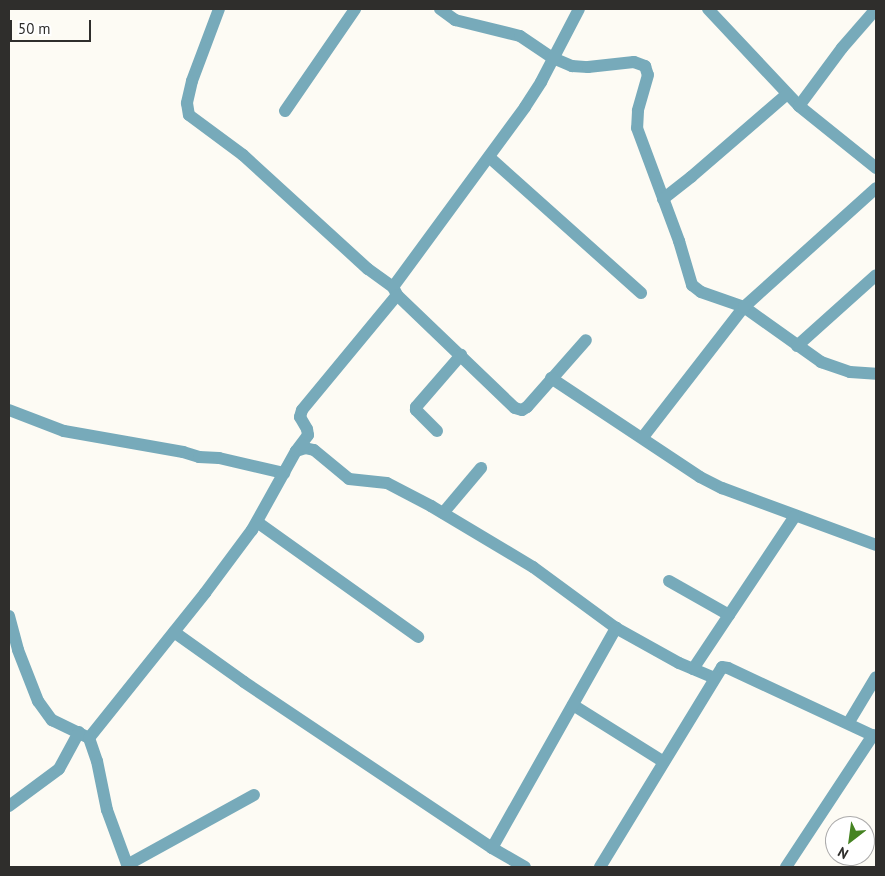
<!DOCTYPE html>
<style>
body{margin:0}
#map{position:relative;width:885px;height:876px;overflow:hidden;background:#fdfbf4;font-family:"PT Sans",sans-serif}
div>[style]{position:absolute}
.minor>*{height:12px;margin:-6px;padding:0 6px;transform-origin:6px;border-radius:6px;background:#77aaba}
span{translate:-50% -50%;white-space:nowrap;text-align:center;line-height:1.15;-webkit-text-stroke:4px #fff;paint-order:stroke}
.frame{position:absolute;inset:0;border:10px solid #2f2e2c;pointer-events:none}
.north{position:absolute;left:825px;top:816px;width:50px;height:50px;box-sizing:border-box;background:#fff;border:1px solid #acabab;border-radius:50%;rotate:210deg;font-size:14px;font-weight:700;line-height:20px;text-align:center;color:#2f2e2c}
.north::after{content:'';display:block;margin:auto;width:18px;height:22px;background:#458322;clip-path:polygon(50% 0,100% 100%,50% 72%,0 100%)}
.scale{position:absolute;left:10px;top:20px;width:81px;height:22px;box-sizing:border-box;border:2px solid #2f2e2c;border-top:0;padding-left:6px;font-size:15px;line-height:18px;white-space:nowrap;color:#2f2e2c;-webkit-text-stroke:4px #fff;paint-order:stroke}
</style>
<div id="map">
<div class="minor">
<i style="left:219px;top:9px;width:77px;rotate:110.6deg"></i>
<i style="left:192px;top:81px;width:23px;rotate:103deg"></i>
<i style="left:187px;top:103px;width:12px;rotate:81deg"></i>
<i style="left:189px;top:115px;width:67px;rotate:36.5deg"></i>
<i style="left:243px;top:155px;width:169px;rotate:42.4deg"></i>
<i style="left:368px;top:269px;width:31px;rotate:36deg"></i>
<i style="left:393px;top:287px;width:9px;rotate:63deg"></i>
<i style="left:397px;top:295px;width:163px;rotate:43.8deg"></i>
<i style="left:515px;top:408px;width:7px;rotate:16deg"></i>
<i style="left:522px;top:410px;width:6px;rotate:-31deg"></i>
<i style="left:527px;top:407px;width:89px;rotate:-48.6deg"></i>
<i style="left:440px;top:9px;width:19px;rotate:36deg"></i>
<i style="left:455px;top:20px;width:67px;rotate:13.8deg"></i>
<i style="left:520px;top:36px;width:40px;rotate:34deg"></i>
<i style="left:553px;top:58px;width:21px;rotate:23deg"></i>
<i style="left:572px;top:66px;width:16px;rotate:4deg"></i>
<i style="left:588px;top:67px;width:46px;rotate:-6.2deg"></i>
<i style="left:634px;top:62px;width:12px;rotate:20deg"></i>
<i style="left:645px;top:66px;width:9px;rotate:72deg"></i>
<i style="left:648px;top:75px;width:37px;rotate:106deg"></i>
<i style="left:638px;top:111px;width:17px;rotate:93deg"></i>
<i style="left:637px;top:128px;width:121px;rotate:69.6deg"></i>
<i style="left:679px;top:241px;width:46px;rotate:73.5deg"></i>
<i style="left:692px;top:285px;width:11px;rotate:38deg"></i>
<i style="left:701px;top:292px;width:46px;rotate:19.2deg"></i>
<i style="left:744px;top:307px;width:95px;rotate:35.5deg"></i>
<i style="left:821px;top:362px;width:31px;rotate:19deg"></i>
<i style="left:850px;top:372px;width:26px;rotate:4deg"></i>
<i style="left:708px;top:9px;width:133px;rotate:46.8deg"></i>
<i style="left:799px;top:106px;width:99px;rotate:38.8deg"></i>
<i style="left:799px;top:106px;width:72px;rotate:-53.4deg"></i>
<i style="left:842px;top:48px;width:52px;rotate:-48.9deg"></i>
<i style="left:285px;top:111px;width:124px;rotate:-55.5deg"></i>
<i style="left:489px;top:157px;width:204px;rotate:41.8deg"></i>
<i style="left:663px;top:199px;width:36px;rotate:-38deg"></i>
<i style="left:691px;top:177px;width:127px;rotate:-40.8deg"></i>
<i style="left:393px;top:287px;width:223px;rotate:-53.7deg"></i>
<i style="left:525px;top:107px;width:30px;rotate:-57deg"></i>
<i style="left:541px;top:82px;width:82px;rotate:-62.5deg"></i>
<i style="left:797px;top:346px;width:106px;rotate:-41.9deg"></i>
<i style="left:551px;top:378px;width:179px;rotate:33.6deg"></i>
<i style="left:700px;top:477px;width:25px;rotate:27deg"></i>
<i style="left:722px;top:488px;width:164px;rotate:20.3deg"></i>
<i style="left:9px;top:410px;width:59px;rotate:20.9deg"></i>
<i style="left:64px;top:431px;width:121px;rotate:10deg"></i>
<i style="left:183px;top:452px;width:17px;rotate:17deg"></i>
<i style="left:199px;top:457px;width:20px;rotate:3deg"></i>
<i style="left:219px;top:458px;width:67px;rotate:13deg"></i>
<i style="left:437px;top:431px;width:30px;rotate:-135deg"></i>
<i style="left:416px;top:410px;width:3px;rotate:-90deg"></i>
<i style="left:416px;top:407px;width:69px;rotate:-49.1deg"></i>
<i style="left:643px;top:437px;width:165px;rotate:-52.2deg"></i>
<i style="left:744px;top:307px;width:178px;rotate:-42deg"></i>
<i style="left:296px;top:451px;width:9px;rotate:-18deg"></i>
<i style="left:305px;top:448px;width:9px;rotate:13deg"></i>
<i style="left:314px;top:450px;width:45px;rotate:39.6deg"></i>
<i style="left:349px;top:479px;width:38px;rotate:6deg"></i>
<i style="left:387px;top:483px;width:50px;rotate:27.6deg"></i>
<i style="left:431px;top:506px;width:119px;rotate:30.9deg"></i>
<i style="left:533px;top:567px;width:103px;rotate:36.3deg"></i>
<i style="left:616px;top:628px;width:72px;rotate:29.1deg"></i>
<i style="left:679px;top:663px;width:38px;rotate:23deg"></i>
<i style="left:443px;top:513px;width:59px;rotate:-49.8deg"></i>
<i style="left:257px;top:522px;width:198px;rotate:35.5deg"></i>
<i style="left:669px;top:581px;width:69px;rotate:29.5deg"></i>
<i style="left:9px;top:616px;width:35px;rotate:75deg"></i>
<i style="left:18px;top:650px;width:55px;rotate:68.6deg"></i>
<i style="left:38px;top:701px;width:24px;rotate:54deg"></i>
<i style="left:52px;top:720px;width:41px;rotate:25.9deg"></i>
<i style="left:89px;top:738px;width:24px;rotate:71deg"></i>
<i style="left:97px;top:761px;width:50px;rotate:78.5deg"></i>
<i style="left:107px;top:810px;width:61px;rotate:69.8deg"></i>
<i style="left:174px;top:632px;width:86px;rotate:35.5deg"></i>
<i style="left:244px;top:682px;width:298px;rotate:33.8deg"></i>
<i style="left:492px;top:848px;width:38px;rotate:30deg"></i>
<i style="left:693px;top:669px;width:184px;rotate:-56.3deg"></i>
<i style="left:573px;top:705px;width:107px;rotate:32.1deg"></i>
<i style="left:849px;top:722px;width:52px;rotate:-59deg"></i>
<i style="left:89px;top:738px;width:186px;rotate:-51.3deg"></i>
<i style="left:205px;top:593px;width:79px;rotate:-53.3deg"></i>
<i style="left:252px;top:530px;width:90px;rotate:-60.9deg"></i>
<i style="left:296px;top:451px;width:20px;rotate:-53deg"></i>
<i style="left:308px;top:435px;width:6px;rotate:-99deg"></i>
<i style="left:307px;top:429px;width:14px;rotate:-120deg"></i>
<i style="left:300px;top:417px;width:7px;rotate:-74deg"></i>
<i style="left:302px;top:410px;width:149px;rotate:-50.4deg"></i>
<i style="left:9px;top:806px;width:62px;rotate:-36.5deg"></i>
<i style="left:59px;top:769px;width:42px;rotate:-61.6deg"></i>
<i style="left:492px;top:848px;width:253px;rotate:-60.6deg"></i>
<i style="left:127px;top:865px;width:145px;rotate:-28.9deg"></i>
<i style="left:600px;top:867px;width:234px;rotate:-58.6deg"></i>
<i style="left:722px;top:667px;width:6px;rotate:9deg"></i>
<i style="left:728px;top:668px;width:163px;rotate:25deg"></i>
<i style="left:786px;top:867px;width:158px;rotate:-56.6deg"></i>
</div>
<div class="frame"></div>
<div class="north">N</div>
<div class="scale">50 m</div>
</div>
